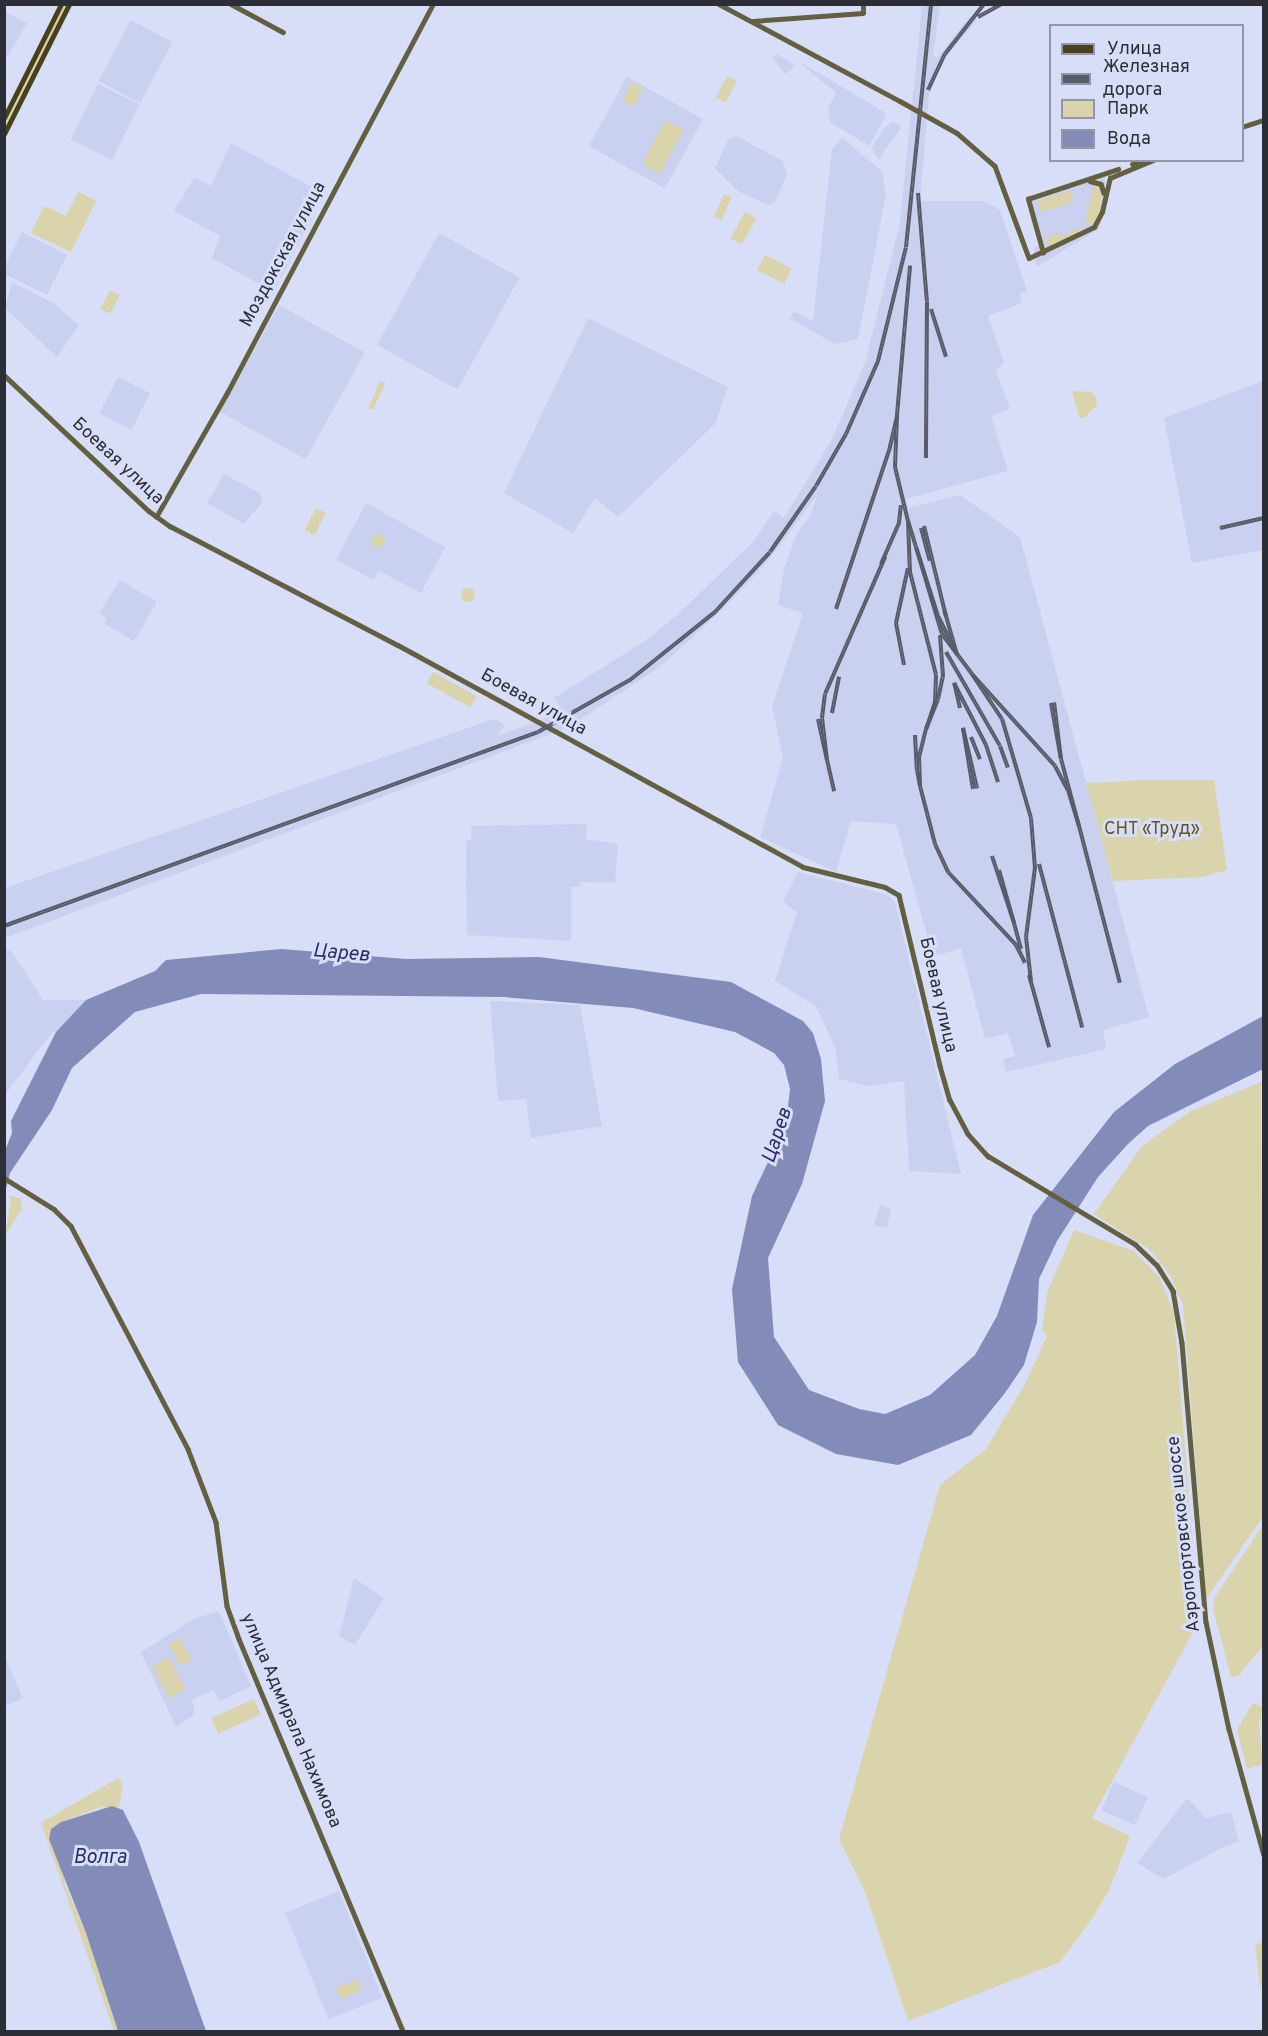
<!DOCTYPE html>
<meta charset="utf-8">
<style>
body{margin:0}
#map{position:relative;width:1268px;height:2036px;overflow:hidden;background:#d8def8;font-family:Overpass,sans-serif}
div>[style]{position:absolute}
.built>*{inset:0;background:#c9d0f0;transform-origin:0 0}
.green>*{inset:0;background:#d9d4ab;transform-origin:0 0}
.round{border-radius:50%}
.water>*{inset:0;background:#838cb8}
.secondary>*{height:4.5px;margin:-2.25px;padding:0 2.25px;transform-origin:2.25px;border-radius:2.25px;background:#635f41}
.primary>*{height:5px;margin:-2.5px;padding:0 2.5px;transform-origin:2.5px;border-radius:2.5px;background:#47421c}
.rail>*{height:4px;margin-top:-2px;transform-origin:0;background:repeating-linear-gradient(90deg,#d8def8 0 4.5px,#575a68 0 9px);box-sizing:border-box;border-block:2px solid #575a68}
.secondary-bridge>*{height:4.5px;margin:-2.25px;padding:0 2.25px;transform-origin:2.25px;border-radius:2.25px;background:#635f41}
span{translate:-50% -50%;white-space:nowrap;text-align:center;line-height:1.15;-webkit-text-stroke:6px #d8def8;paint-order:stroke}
.street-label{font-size:18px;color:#2b2d37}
.park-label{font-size:18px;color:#5e561c}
.water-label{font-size:20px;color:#282d65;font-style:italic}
.frame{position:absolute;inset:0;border:6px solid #2b2d37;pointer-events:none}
.legend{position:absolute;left:1049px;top:24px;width:195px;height:138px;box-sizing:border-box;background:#d8def8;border:2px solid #9397ab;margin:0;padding:8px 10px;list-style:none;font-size:18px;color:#2b2d37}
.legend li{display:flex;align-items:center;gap:12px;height:30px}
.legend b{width:30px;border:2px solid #9397ab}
</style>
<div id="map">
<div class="built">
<i style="clip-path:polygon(922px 5px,940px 5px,933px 56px,937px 58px,970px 16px,977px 20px,944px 59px,929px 94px,920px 201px,984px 201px,1000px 210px,1027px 291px,1020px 294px,1022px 303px,988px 316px,1004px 362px,996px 371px,1010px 409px,991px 416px,1008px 471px,906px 499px,908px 508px,960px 495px,1020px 537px,1149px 1017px,1103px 1030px,1106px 1049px,1006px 1072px,1003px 1059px,1015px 1056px,1008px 1033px,985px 1039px,961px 948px,933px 957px,896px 824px,851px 821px,836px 872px,760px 837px,783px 758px,772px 706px,803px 613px,778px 605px,784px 569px,797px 533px,810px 516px,817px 496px,763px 567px,723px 609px,661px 666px,569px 727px,5px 938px,5px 888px,488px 721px,496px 719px,505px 725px,497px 736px,563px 712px,554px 698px,645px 641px,676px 616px,753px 542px,774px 511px,784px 518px,831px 441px,865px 363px,900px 223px)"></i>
<i style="clip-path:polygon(4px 11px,27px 23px,8px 56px,5px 54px)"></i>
<i style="left:131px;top:20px;width:47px;height:69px;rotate:28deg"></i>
<i style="clip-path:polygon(777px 54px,795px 66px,785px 74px,773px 58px)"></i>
<i style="clip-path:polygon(797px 60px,887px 114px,869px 146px,830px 122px,828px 108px,836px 93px)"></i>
<i style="left:627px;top:77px;width:87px;height:79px;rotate:29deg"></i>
<i style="left:98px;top:84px;width:46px;height:62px;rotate:26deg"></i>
<i style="clip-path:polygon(893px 121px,901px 128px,878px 160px,872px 148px,885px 127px)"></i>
<i style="clip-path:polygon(736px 136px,783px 161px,787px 175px,774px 203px,768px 205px,738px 191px,715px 168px,728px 140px)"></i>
<i style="clip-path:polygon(842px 138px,882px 171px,886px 194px,858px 339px,835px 344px,789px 318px,794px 312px,813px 321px,832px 149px)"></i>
<i style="clip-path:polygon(231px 143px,324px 194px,274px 292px,212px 258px,220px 236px,174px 211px,195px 177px,211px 186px)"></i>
<i style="clip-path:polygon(1102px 173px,1108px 188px,1099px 229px,1036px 267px,1034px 248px,1039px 244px,1026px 199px)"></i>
<i style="clip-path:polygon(22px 232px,67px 255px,47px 295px,5px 274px,5px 266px)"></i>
<i style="left:439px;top:233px;width:92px;height:128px;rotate:29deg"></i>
<i style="clip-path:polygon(12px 282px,53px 303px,79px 325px,57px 357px,5px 308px)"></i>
<i style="left:279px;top:305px;width:98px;height:122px;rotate:29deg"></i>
<i style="clip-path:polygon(588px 318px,728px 387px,715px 424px,618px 517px,595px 498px,573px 533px,504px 493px)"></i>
<i style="left:118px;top:377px;width:36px;height:41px;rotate:27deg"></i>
<i style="clip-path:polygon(1263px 381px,1263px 550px,1192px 563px,1164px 418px)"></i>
<i style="clip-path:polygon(224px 474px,259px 493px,263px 501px,244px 524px,207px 503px)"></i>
<i style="clip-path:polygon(366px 503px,445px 547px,421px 593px,379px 571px,374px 580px,336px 560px)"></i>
<i style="clip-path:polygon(120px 580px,157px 602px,134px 641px,104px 623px,107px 618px,99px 614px)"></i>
<i style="clip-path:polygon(587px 824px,586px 839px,618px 844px,615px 883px,581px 882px,579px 887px,571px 887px,571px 941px,467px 935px,466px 841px,472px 839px,471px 826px)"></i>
<i style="clip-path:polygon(798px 872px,888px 895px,895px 902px,961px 1174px,909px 1171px,904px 1081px,868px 1086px,839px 1079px,836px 1050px,816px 1006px,775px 981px,797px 912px,783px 902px)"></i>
<i style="clip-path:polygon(10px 949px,43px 1000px,86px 1000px,56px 1032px,52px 1032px,5px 1095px,4px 951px)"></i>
<i style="clip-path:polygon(490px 1001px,580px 1005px,602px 1126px,531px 1138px,526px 1099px,498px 1101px)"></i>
<i style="clip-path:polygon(880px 1205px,891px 1208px,887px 1228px,874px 1225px)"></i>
<i style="clip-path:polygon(354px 1578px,384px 1598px,355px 1645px,339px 1636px)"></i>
<i style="clip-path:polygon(219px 1611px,251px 1686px,220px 1701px,213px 1690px,192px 1700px,195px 1714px,176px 1727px,141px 1652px,194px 1619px)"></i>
<i style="clip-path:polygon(5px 1657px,23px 1698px,5px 1706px,4px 1706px)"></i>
<i style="left:1114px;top:1782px;width:37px;height:31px;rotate:24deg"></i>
<i style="clip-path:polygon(1187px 1798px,1206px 1818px,1231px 1812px,1239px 1842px,1223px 1847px,1164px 1879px,1137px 1863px)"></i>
<i style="left:339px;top:1891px;width:115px;height:58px;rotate:68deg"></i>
</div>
<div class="green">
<i style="clip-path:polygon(62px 5px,67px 5px,5px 130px,5px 121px)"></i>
<i style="left:727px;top:76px;width:11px;height:24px;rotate:27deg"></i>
<i style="left:632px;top:82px;width:13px;height:21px;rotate:29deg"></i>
<i style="left:665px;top:120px;width:21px;height:50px;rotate:28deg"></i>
<i style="clip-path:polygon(1094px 184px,1101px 190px,1101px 210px,1094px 225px,1085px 222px)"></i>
<i style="clip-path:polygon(1068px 191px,1073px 194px,1071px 203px,1040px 212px,1038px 203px,1043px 198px)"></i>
<i style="clip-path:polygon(78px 192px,96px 201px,71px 252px,31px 233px,44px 206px,66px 216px)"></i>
<i style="left:724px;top:194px;width:8px;height:25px;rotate:23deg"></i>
<i style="left:745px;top:212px;width:13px;height:30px;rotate:29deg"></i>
<i style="clip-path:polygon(1079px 227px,1081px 234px,1053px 246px,1045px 243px,1045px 239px,1059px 233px,1061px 237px)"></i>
<i style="left:765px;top:255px;width:30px;height:17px;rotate:27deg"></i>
<i style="left:110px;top:290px;width:11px;height:21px;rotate:27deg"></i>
<i style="clip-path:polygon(380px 381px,385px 383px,383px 389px,373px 409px,368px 409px)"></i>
<i style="clip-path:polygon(1072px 391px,1091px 392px,1096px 398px,1097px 405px,1084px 418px,1079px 417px)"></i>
<i style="left:316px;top:508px;width:11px;height:25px;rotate:27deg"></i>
<i class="round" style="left:371px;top:534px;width:14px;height:14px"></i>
<i class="round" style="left:461px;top:588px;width:14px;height:14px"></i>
<i style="left:433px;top:672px;width:50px;height:13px;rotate:29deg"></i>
<i style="clip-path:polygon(1145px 780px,1214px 780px,1227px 870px,1203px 877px,1113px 881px,1086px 783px)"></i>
<i style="clip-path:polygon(1261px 1082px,1263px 1517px,1206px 1599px,1183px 1305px,1170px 1275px,1149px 1249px,1094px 1214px,1142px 1146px,1191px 1111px)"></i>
<i style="clip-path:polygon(8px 1196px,20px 1198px,22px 1208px,5px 1236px,11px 1199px)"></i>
<i style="clip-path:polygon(1074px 1230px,1134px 1251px,1160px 1278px,1174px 1314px,1199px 1621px,1092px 1818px,1130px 1836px,1110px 1888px,1090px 1922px,1060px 1962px,908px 2021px,865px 1892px,839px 1839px,940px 1485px,986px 1449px,1025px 1384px,1047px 1336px,1042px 1329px,1047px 1293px)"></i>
<i style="clip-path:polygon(1263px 1525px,1263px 1646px,1238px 1676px,1231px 1677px,1213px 1609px,1215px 1597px)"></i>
<i style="left:180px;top:1638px;width:24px;height:13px;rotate:62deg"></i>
<i style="left:169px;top:1657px;width:36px;height:19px;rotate:63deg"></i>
<i style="left:254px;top:1699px;width:17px;height:47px;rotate:66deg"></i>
<i style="clip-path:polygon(1253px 1703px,1263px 1707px,1259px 1725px,1263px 1764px,1247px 1769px,1237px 1729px)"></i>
<i style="clip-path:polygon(118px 1778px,123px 1785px,119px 1807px,101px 1807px,61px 1822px,65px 1885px,86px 1933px,118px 2031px,114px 2031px,41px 1823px)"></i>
<i style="clip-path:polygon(1263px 1943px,1263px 1985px,1260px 1986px,1255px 1944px)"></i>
<i style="left:357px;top:1979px;width:12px;height:23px;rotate:66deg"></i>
</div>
<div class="water">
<i style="clip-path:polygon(281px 949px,406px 959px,539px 957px,731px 982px,803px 1021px,813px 1033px,821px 1059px,825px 1101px,802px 1184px,768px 1258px,774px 1337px,809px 1390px,859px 1409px,885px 1414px,930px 1395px,975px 1355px,997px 1316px,1033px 1215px,1114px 1112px,1175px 1064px,1263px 1016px,1263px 1069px,1148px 1126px,1128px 1144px,1098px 1177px,1057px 1241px,1039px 1279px,1037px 1322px,1024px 1365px,1005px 1393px,971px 1435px,898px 1465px,836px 1454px,778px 1425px,738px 1362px,732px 1289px,752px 1196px,786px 1124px,790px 1089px,784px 1065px,774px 1053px,735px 1032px,633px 1008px,503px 997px,201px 994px,135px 1012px,72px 1068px,52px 1110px,10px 1173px,5px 1193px,4px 1153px,12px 1133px,11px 1121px,56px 1032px,86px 1000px,155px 971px,166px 960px)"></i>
<i style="clip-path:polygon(112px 1806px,123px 1810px,139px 1842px,206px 2031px,118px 2031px,86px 1933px,49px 1839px,51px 1829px,61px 1822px)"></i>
</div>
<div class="secondary">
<i style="left:231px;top:4px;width:59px;rotate:28.3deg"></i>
<i style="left:719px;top:4px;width:205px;rotate:28.2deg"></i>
<i style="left:753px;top:21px;width:110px;rotate:-4.2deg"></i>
<i style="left:863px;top:13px;width:9px;rotate:-90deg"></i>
<i style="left:1242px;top:127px;width:23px;rotate:-18deg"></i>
<i style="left:957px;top:133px;width:50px;rotate:41deg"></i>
<i style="left:995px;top:166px;width:98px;rotate:69.7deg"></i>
<i style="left:1029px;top:258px;width:72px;rotate:-25.5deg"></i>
<i style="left:1094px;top:227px;width:17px;rotate:-62deg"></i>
<i style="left:1102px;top:212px;width:35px;rotate:-77deg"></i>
<i style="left:1110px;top:178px;width:47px;rotate:-22.7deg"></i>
<i style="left:1132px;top:164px;width:11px;rotate:-22deg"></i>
<i style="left:1090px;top:181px;width:11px;rotate:15deg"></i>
<i style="left:1101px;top:184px;width:9px;rotate:72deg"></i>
<i style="left:1043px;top:253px;width:56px;rotate:-105.5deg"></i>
<i style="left:1028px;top:199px;width:95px;rotate:-18.4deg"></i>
<i style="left:4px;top:375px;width:199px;rotate:43.2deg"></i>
<i style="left:149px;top:511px;width:26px;rotate:36deg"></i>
<i style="left:170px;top:526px;width:257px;rotate:27.6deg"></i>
<i style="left:398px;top:645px;width:462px;rotate:28.7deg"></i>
<i style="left:803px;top:867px;width:84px;rotate:13.7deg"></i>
<i style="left:885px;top:887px;width:16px;rotate:30deg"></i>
<i style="left:899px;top:895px;width:176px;rotate:76.5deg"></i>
<i style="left:940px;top:1066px;width:35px;rotate:74deg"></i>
<i style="left:950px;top:1100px;width:38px;rotate:62deg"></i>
<i style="left:968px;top:1134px;width:30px;rotate:48deg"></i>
<i style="left:988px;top:1156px;width:171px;rotate:30.9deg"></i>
<i style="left:1135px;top:1244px;width:30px;rotate:44deg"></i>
<i style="left:1157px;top:1265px;width:31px;rotate:58deg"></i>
<i style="left:1173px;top:1291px;width:53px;rotate:80.2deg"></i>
<i style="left:1182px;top:1343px;width:280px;rotate:85.1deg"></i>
<i style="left:1206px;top:1622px;width:109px;rotate:77.9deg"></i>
<i style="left:1229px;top:1729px;width:131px;rotate:74.5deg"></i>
<i style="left:156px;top:517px;width:143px;rotate:-60.2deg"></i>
<i style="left:227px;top:393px;width:440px;rotate:-62.1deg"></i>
<i style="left:4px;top:1178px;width:59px;rotate:31.8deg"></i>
<i style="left:54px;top:1209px;width:24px;rotate:45deg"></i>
<i style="left:71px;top:1226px;width:252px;rotate:62.3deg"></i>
<i style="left:188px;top:1449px;width:78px;rotate:69deg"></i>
<i style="left:216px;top:1522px;width:85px;rotate:82.5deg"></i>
<i style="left:227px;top:1606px;width:35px;rotate:70deg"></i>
<i style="left:239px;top:1639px;width:426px;rotate:67.3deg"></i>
</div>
<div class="primary">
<i style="left:4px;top:118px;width:127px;rotate:-63.4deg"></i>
<i style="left:4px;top:134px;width:145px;rotate:-63.4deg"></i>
</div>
<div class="rail">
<i style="left:978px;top:17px;width:26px;rotate:-29deg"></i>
<i style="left:1263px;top:62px;width:1px"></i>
<i style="left:928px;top:90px;width:40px;rotate:-65deg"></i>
<i style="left:945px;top:54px;width:63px;rotate:-52deg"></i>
<i style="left:918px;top:193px;width:109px;rotate:85.3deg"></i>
<i style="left:927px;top:302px;width:156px;rotate:90.4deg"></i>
<i style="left:931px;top:309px;width:50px;rotate:72.6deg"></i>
<i style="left:897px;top:415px;width:150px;rotate:-85deg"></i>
<i style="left:924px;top:526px;width:93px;rotate:76.3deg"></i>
<i style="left:946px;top:616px;width:6px;rotate:-108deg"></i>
<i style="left:921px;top:528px;width:34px;rotate:75deg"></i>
<i style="left:1220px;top:528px;width:45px;rotate:-12.8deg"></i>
<i style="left:916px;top:547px;width:27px;rotate:-107deg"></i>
<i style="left:908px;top:521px;width:51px;rotate:87.8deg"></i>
<i style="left:910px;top:572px;width:106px;rotate:75.8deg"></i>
<i style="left:936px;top:675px;width:27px;rotate:92deg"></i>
<i style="left:935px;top:702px;width:28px;rotate:108deg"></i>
<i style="left:926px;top:729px;width:32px;rotate:-68deg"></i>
<i style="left:938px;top:699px;width:24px;rotate:-78deg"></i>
<i style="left:943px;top:676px;width:41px;rotate:-94.2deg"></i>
<i style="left:881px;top:564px;width:45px;rotate:-66.3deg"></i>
<i style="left:899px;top:523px;width:18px;rotate:-84deg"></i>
<i style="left:836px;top:609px;width:167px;rotate:-71.5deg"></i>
<i style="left:889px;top:451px;width:37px;rotate:-77deg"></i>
<i style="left:897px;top:415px;width:52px;rotate:92.2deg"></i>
<i style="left:895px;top:467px;width:56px;rotate:76.5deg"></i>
<i style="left:946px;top:616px;width:40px;rotate:74deg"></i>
<i style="left:957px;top:654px;width:42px;rotate:-116.6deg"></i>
<i style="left:938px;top:616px;width:72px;rotate:-107.7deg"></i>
<i style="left:916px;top:547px;width:91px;rotate:73.4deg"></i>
<i style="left:942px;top:634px;width:50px;rotate:53.1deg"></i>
<i style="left:946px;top:652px;width:108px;rotate:60.1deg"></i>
<i style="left:1000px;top:746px;width:23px;rotate:70deg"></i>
<i style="left:904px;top:665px;width:43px;rotate:-100.8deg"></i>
<i style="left:896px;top:623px;width:56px;rotate:-77.7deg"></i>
<i style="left:1051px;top:703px;width:57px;rotate:79.9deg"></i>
<i style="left:1061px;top:759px;width:57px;rotate:-97deg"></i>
<i style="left:960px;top:708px;width:26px;rotate:-103deg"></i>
<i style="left:954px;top:683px;width:70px;rotate:62.7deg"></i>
<i style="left:986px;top:745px;width:39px;rotate:72deg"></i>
<i style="left:832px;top:713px;width:37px;rotate:-79deg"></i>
<i style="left:818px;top:719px;width:42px;rotate:77.6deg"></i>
<i style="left:827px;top:760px;width:42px;rotate:-96.8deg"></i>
<i style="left:822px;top:718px;width:24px;rotate:-83deg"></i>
<i style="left:825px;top:694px;width:150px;rotate:-66.3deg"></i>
<i style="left:915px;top:735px;width:35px;rotate:87deg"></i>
<i style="left:917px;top:770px;width:16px;rotate:79deg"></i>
<i style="left:920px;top:786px;width:29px;rotate:-92deg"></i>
<i style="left:919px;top:757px;width:29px;rotate:-76deg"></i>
<i style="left:971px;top:737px;width:24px;rotate:68deg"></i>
<i style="left:827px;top:760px;width:32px;rotate:77deg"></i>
<i style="left:920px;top:786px;width:60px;rotate:75.5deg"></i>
<i style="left:935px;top:844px;width:31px;rotate:65deg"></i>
<i style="left:948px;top:872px;width:100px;rotate:47deg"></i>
<i style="left:1016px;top:945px;width:20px;rotate:63deg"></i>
<i style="left:973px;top:789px;width:62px;rotate:-99.3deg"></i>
<i style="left:963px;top:728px;width:62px;rotate:76.9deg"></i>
<i style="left:1079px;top:826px;width:162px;rotate:75.4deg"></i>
<i style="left:992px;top:856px;width:71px;rotate:71.8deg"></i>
<i style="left:1014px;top:923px;width:55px;rotate:-105.8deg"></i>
<i style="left:1039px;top:864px;width:169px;rotate:75.2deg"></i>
<i style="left:1014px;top:923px;width:27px;rotate:75deg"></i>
<i style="left:4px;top:926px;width:568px;rotate:-19.97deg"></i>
<i style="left:538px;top:732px;width:106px;rotate:-29.5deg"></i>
<i style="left:630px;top:680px;width:109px;rotate:-38.7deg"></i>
<i style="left:715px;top:612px;width:81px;rotate:-47.5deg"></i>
<i style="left:770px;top:552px;width:80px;rotate:-55.1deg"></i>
<i style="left:816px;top:486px;width:60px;rotate:-60deg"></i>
<i style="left:846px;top:434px;width:80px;rotate:-66.3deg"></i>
<i style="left:878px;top:361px;width:117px;rotate:-76.2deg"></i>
<i style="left:906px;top:247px;width:244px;rotate:-84.1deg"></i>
<i style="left:1029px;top:975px;width:75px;rotate:74.5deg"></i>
<i style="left:1031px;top:981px;width:44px;rotate:-96.5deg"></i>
<i style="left:1026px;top:937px;width:70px;rotate:-82.6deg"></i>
<i style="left:1035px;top:868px;width:50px;rotate:-94.6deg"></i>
<i style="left:1031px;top:818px;width:103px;rotate:-106.3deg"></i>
<i style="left:1002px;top:719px;width:54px;rotate:-123.7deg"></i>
<i style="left:972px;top:674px;width:124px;rotate:47.9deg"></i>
<i style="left:1055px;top:766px;width:27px;rotate:62deg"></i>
<i style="left:1068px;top:790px;width:38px;rotate:73deg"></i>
<i style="left:1079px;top:826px;width:69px;rotate:-105deg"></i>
</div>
<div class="secondary-bridge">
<i style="left:900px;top:101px;width:65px;rotate:29.3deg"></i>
</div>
<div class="street-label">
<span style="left:284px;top:255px;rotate:-62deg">Моздокская улица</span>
<span style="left:117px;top:462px;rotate:43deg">Боевая улица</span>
<span style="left:533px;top:703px;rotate:29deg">Боевая улица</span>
<span style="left:937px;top:995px;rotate:77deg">Боевая улица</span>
<span style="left:1185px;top:1534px;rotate:-96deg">Аэропортовское шоссе</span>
<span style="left:290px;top:1721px;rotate:67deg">улица Адмирала Нахимова</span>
</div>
<div class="park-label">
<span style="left:1152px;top:830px">СНТ «Труд»</span>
</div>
<div class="water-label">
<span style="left:341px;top:954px;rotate:5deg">Царев</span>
<span style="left:778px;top:1136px;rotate:-72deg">Царев</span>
<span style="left:100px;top:1858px">Волга</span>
</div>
<div class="frame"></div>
<ul class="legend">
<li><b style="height:8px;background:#47421c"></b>Улица</li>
<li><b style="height:8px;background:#575a68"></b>Железная дорога</li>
<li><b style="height:16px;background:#d9d4ab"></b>Парк</li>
<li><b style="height:16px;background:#838cb8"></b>Вода</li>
</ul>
</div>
